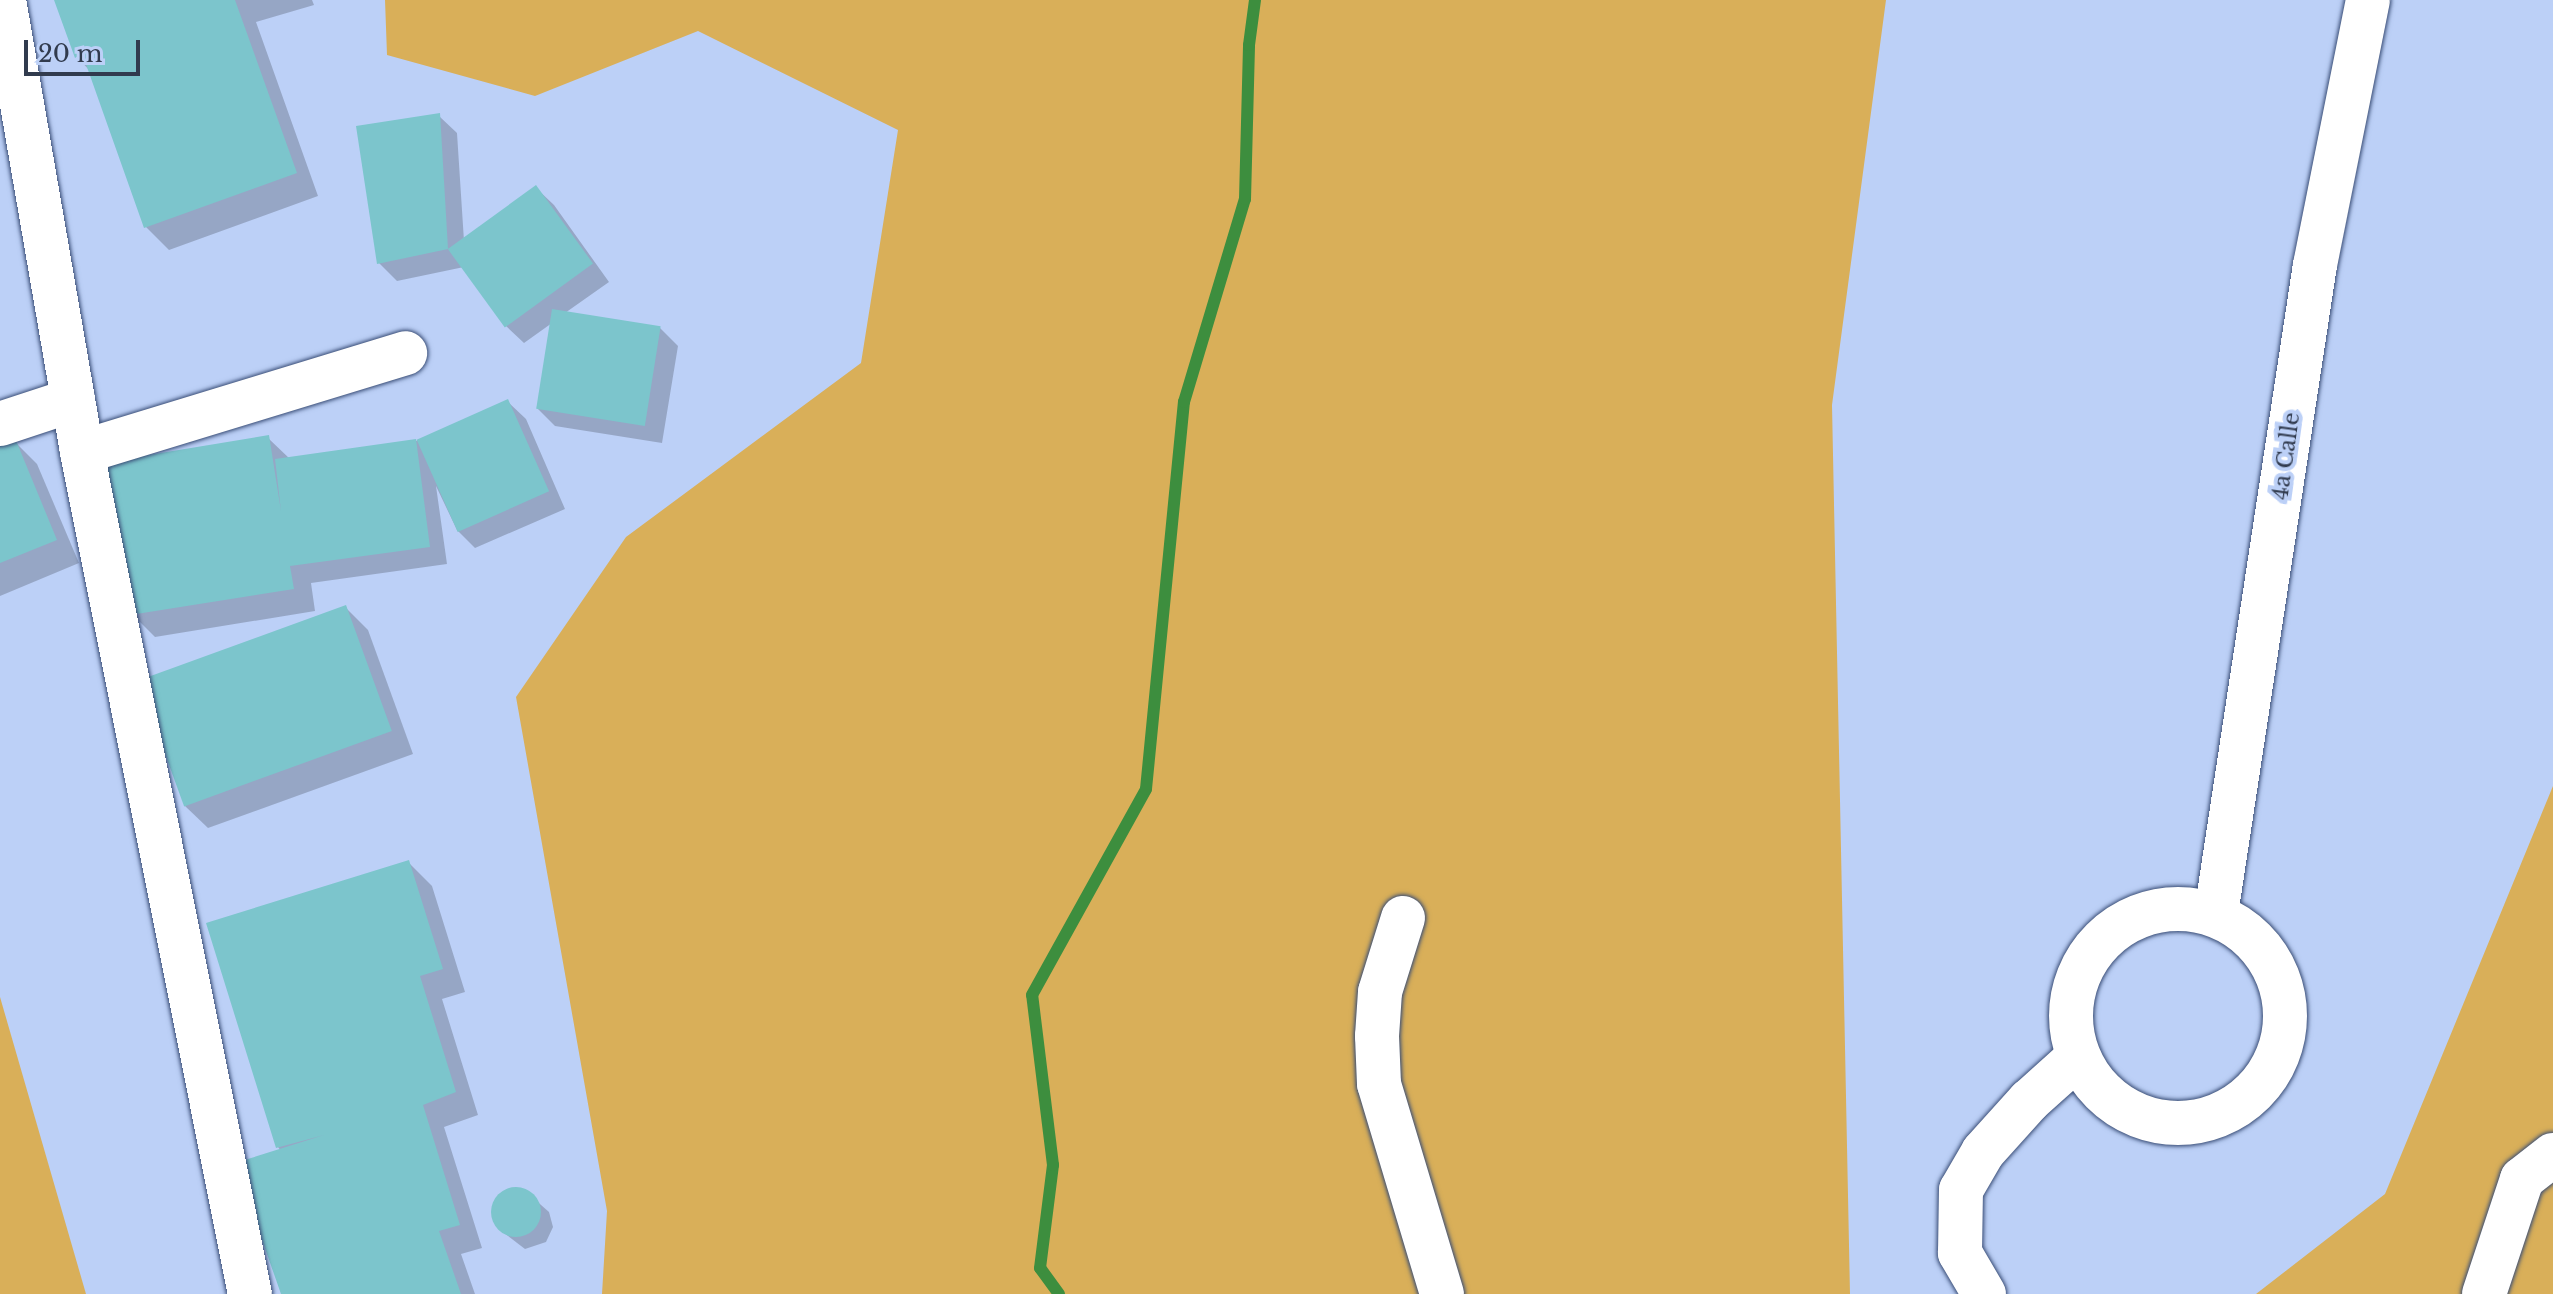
<!DOCTYPE html>
<style>
body{margin:0}
#map{position:relative;width:2553px;height:1294px;overflow:hidden;background:#bcd0f7;font-family:"Libre Baskerville",serif}
div>[style]{position:absolute}
.green>*{inset:0;background:#d9af59}
.shadow>*{inset:0;background:#0003}
.stream>*{height:12px;margin:-6px;padding:0 6px;transform-origin:6px;border-radius:6px;background:#3d8e3e}
.building>*{inset:0;background:#7cc5cc;transform-origin:0 0}
.round{border-radius:50%}
.roads{filter:drop-shadow(0 0 2px #394d76) drop-shadow(0 0 2px #394d76)}
.minor>*{height:44px;margin:-22px;padding:0 22px;transform-origin:22px;border-radius:22px;background:#fff}
.minor>.ring{margin:-22px;padding:0;box-sizing:content-box;background:none;border:44px solid #fff;border-radius:50%}
span{translate:-50% -50%;white-space:nowrap;text-align:center;line-height:1.15;-webkit-text-stroke:8px #bcd0f7;paint-order:stroke}
.street-label{font-size:22px;color:#313b4e}
.scale{position:absolute;left:24px;top:40px;width:116px;height:36px;box-sizing:border-box;border:4px solid #313b4e;border-top:0;padding-left:10px;font-size:24px;line-height:28px;white-space:nowrap;color:#313b4e;-webkit-text-stroke:6px #bcd0f7;paint-order:stroke}
</style>
<div id="map">
<div class="green">
<i style="clip-path:polygon(385px 0,1886px 0,1832px 405px,1850px 1294px,602px 1294px,607px 1211px,516px 697px,626px 537px,861px 363px,898px 130px,698px 31px,535px 96px,387px 55px)"></i>
<i style="clip-path:polygon(2553px 786px,2553px 1294px,2256px 1294px,2385px 1194px)"></i>
<i style="clip-path:polygon(0 997px,86px 1294px,0 1294px)"></i>
</div>
<div class="shadow">
<i style="clip-path:polygon(56px 0,312px 0,314px 5px,256px 22px,318px 196px,169px 250px,146px 227px,91px 72px,77px 57px)"></i>
<i style="clip-path:polygon(439px 116px,457px 133px,464px 241px,536px 188px,554px 205px,609px 282px,565px 313px,660px 328px,678px 346px,662px 443px,555px 426px,538px 409px,552px 323px,524px 343px,506px 326px,464px 267px,397px 281px,379px 263px)"></i>
<i style="clip-path:polygon(508px 402px,526px 419px,565px 509px,475px 548px,457px 530px,436px 486px,447px 564px,311px 583px,315px 611px,155px 637px,132px 614px,268px 438px,290px 459px,416px 441px)"></i>
<i style="clip-path:polygon(14px 441px,37px 464px,79px 563px,0 596px,0 447px)"></i>
<i style="clip-path:polygon(345px 607px,368px 630px,413px 754px,208px 828px,185px 806px)"></i>
<i style="clip-path:polygon(409px 863px,432px 886px,465px 992px,442px 999px,478px 1115px,444px 1127px,482px 1248px,461px 1254px,475px 1294px,283px 1294px,281px 1151px,278px 1147px)"></i>
<i style="clip-path:polygon(509px 1190px,524px 1190px,549px 1212px,553px 1227px,546px 1242px,525px 1249px,499px 1229px,493px 1214px,496px 1199px)"></i>
</div>
<div class="stream">
<i style="left:1059px;top:1294px;width:32px;rotate:-126deg"></i>
<i style="left:1040px;top:1268px;width:104px;rotate:-82.8deg"></i>
<i style="left:1053px;top:1165px;width:171px;rotate:-97deg"></i>
<i style="left:1032px;top:995px;width:235px;rotate:-61deg"></i>
<i style="left:1146px;top:789px;width:389px;rotate:-84.4deg"></i>
<i style="left:1184px;top:402px;width:212px;rotate:-73.3deg"></i>
<i style="left:1245px;top:199px;width:154px;rotate:-88.5deg"></i>
<i style="left:1249px;top:45px;width:45px;rotate:-82.4deg"></i>
</div>
<div class="building">
<i style="clip-path:polygon(54px 0,235px 0,297px 173px,144px 228px,82px 53px,75px 58px)"></i>
<i style="clip-path:polygon(440px 113px,448px 249px,377px 264px,356px 126px)"></i>
<i style="left:536px;top:185px;width:97px;height:109px;rotate:54deg"></i>
<i style="left:552px;top:309px;width:110px;height:101px;rotate:9deg"></i>
<i style="left:508px;top:399px;width:101px;height:100px;rotate:66deg"></i>
<i style="clip-path:polygon(269px 435px,281px 511px,275px 459px,416px 439px,430px 547px,290px 566px,294px 589px,130px 615px,106px 462px)"></i>
<i style="clip-path:polygon(15px 438px,57px 540px,0 563px,0 445px)"></i>
<i style="left:346px;top:605px;width:134px;height:221px;rotate:70deg"></i>
<i style="clip-path:polygon(409px 860px,443px 969px,420px 976px,456px 1092px,423px 1105px,460px 1225px,439px 1231px,461px 1294px,281px 1294px,235px 1163px,324px 1135px,276px 1148px,206px 923px)"></i>
<i class="round" style="left:491px;top:1187px;width:50px;height:50px"></i>
</div>
<div class="roads">
<div class="minor">
<i style="left:4px;top:0;width:459px;rotate:80.2deg"></i>
<i style="left:82px;top:452px;width:859px;rotate:78.72deg"></i>
<i style="left:0;top:424px;width:77px;rotate:-18.2deg"></i>
<i style="left:82px;top:452px;width:338px;rotate:-17deg"></i>
<i class="ring" style="left:2071px;top:909px;width:170px;height:170px"></i>
<i style="left:2216px;top:914px;width:657px;rotate:-81.33deg"></i>
<i style="left:2315px;top:265px;width:270px;rotate:-78.7deg"></i>
<i style="left:1403px;top:918px;width:77px;rotate:107.3deg"></i>
<i style="left:1380px;top:992px;width:44px;rotate:93.9deg"></i>
<i style="left:1377px;top:1036px;width:48px;rotate:87.6deg"></i>
<i style="left:1379px;top:1084px;width:219px;rotate:73.3deg"></i>
<i style="left:1984px;top:1294px;width:48px;rotate:-120.3deg"></i>
<i style="left:1960px;top:1253px;width:63px;rotate:-89.1deg"></i>
<i style="left:1961px;top:1190px;width:44px;rotate:-59.9deg"></i>
<i style="left:1983px;top:1152px;width:69px;rotate:-48deg"></i>
<i style="left:2029px;top:1101px;width:66px;rotate:-41.9deg"></i>
<i style="left:2484px;top:1294px;width:121px;rotate:-71.7deg"></i>
<i style="left:2522px;top:1179px;width:39px;rotate:-38deg"></i>
</div>
</div>
<div class="street-label">
<span style="left:2286px;top:456px;rotate:-82deg">4a Calle</span>
</div>
<div class="scale">20 m</div>
</div>
